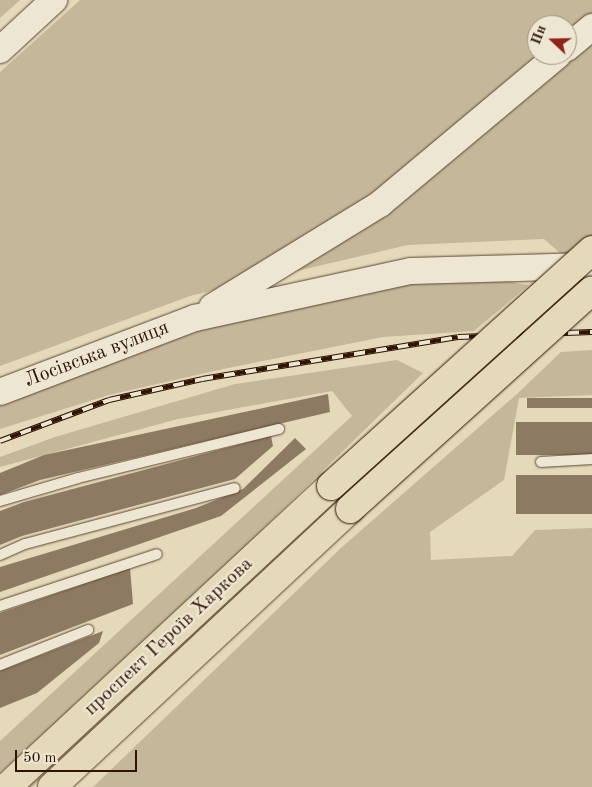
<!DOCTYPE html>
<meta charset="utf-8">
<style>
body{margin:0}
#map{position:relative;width:592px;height:787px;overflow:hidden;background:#e4d9b9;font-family:"Old Standard TT",serif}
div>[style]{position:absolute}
.green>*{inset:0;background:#c5b89a}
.building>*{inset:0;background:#8d7a62;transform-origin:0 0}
.roads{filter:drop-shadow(0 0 1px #5c4531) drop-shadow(0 0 1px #5c4531)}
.lane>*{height:10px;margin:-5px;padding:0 5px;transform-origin:5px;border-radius:5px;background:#ede6d2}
.secondary>*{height:26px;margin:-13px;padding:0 13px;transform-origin:13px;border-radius:13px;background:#ede6d2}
.primary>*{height:28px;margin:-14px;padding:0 14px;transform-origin:14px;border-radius:14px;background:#e4d9b9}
.rail>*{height:5.5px;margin-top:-2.75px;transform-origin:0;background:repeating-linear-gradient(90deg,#ede6d2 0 11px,#2f1404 0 22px);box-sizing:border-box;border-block:1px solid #2f1404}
.bridges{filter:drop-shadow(0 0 1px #2f1404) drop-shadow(0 0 1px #2f1404)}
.primary-bridge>*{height:28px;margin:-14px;padding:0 14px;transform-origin:14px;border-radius:14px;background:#e4d9b9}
span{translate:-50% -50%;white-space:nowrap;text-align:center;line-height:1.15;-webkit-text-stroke:4.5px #ede6d2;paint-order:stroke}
.street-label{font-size:20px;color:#2f1404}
.north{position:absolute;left:527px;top:15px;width:50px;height:50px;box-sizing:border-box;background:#ede6d2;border:1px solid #a19280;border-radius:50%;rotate:291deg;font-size:14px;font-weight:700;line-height:20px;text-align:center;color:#2f1404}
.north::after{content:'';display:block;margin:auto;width:18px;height:22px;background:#8f2418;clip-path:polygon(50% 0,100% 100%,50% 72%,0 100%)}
.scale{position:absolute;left:15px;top:750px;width:122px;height:22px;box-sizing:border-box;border:2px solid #2f1404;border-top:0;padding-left:6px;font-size:15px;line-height:18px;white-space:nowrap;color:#2f1404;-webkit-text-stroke:4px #ede6d2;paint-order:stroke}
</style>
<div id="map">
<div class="green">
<i style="clip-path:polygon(0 0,20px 0,0 18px)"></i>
<i style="clip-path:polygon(evenodd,80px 0,592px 0,592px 281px,32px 787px,21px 787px,490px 365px,585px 275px,544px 239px,408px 245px,190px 296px,0 366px,0 72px,80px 0,537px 25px,567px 25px,567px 55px,537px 55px,537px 25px)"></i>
<i style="clip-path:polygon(481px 277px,529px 285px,474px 331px,383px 337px,223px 369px,109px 395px,0 429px,0 393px,150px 339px,406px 279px)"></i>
<i style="clip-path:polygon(592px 350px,592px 395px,519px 398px,504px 480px,430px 532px,431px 560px,512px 556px,535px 530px,592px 528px,592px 787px,93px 787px,341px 548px,518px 393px,561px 352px)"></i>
<i style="clip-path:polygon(397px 360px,423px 373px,184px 606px,0 773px,0 741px,352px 416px,332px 391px,178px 419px,0 467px,0 457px,55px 437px,235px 384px)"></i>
</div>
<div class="building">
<i style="clip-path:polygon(328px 394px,330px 412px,40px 480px,0 495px,0 473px,44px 455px)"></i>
<i style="left:592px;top:398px;width:10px;height:65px;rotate:90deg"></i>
<i style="left:592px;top:422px;width:33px;height:76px;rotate:90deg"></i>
<i style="clip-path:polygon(271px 436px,273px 446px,235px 479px,22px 536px,0 545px,0 511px,24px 502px)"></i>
<i style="clip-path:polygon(295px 438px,306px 449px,221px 516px,0 592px,0 567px,196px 508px,243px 489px)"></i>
<i style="left:592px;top:475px;width:39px;height:76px;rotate:90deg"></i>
<i style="clip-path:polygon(130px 568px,133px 604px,0 655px,0 613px)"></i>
<i style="clip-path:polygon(103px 631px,99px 643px,37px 693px,0 708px,0 671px)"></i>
</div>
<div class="roads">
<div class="lane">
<i style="left:541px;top:462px;width:51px;rotate:-3.4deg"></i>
<i style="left:0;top:501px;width:81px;rotate:-16.4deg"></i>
<i style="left:78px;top:478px;width:207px;rotate:-13.7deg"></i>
<i style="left:0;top:555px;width:27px;rotate:-24deg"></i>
<i style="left:25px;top:544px;width:217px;rotate:-14.9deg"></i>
<i style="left:0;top:606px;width:165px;rotate:-18.3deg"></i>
<i style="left:0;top:665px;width:95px;rotate:-21.7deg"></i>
</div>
<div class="secondary">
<i style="left:567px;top:48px;width:33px;rotate:-40deg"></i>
<i style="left:0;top:50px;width:74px;rotate:-42.8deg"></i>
<i style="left:212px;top:307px;width:197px;rotate:-31.5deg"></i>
<i style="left:380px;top:204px;width:232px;rotate:-39.9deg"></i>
<i style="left:0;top:392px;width:209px;rotate:-20.8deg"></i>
<i style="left:195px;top:318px;width:221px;rotate:-12.3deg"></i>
<i style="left:411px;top:271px;width:178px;rotate:-1.6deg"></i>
</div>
<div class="primary">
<i style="left:7px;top:787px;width:442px;rotate:-42.9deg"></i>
<i style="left:52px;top:787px;width:408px;rotate:-43deg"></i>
</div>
</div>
<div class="rail">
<i style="left:0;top:441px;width:116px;rotate:-20.6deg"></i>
<i style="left:109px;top:400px;width:95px;rotate:-12.7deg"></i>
<i style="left:202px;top:379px;width:259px;rotate:-9.3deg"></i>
<i style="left:458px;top:337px;width:134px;rotate:-2.1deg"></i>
</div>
<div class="bridges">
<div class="primary-bridge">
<i style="left:331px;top:486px;width:352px;rotate:-42.1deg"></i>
<i style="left:350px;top:509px;width:326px;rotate:-42.1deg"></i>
</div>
</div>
<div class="street-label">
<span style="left:97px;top:355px;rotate:-21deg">Лосівська вулиця</span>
<span style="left:169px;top:637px;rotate:-43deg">проспект Героїв Харкова</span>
</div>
<div class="north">Пн</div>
<div class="scale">50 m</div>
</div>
